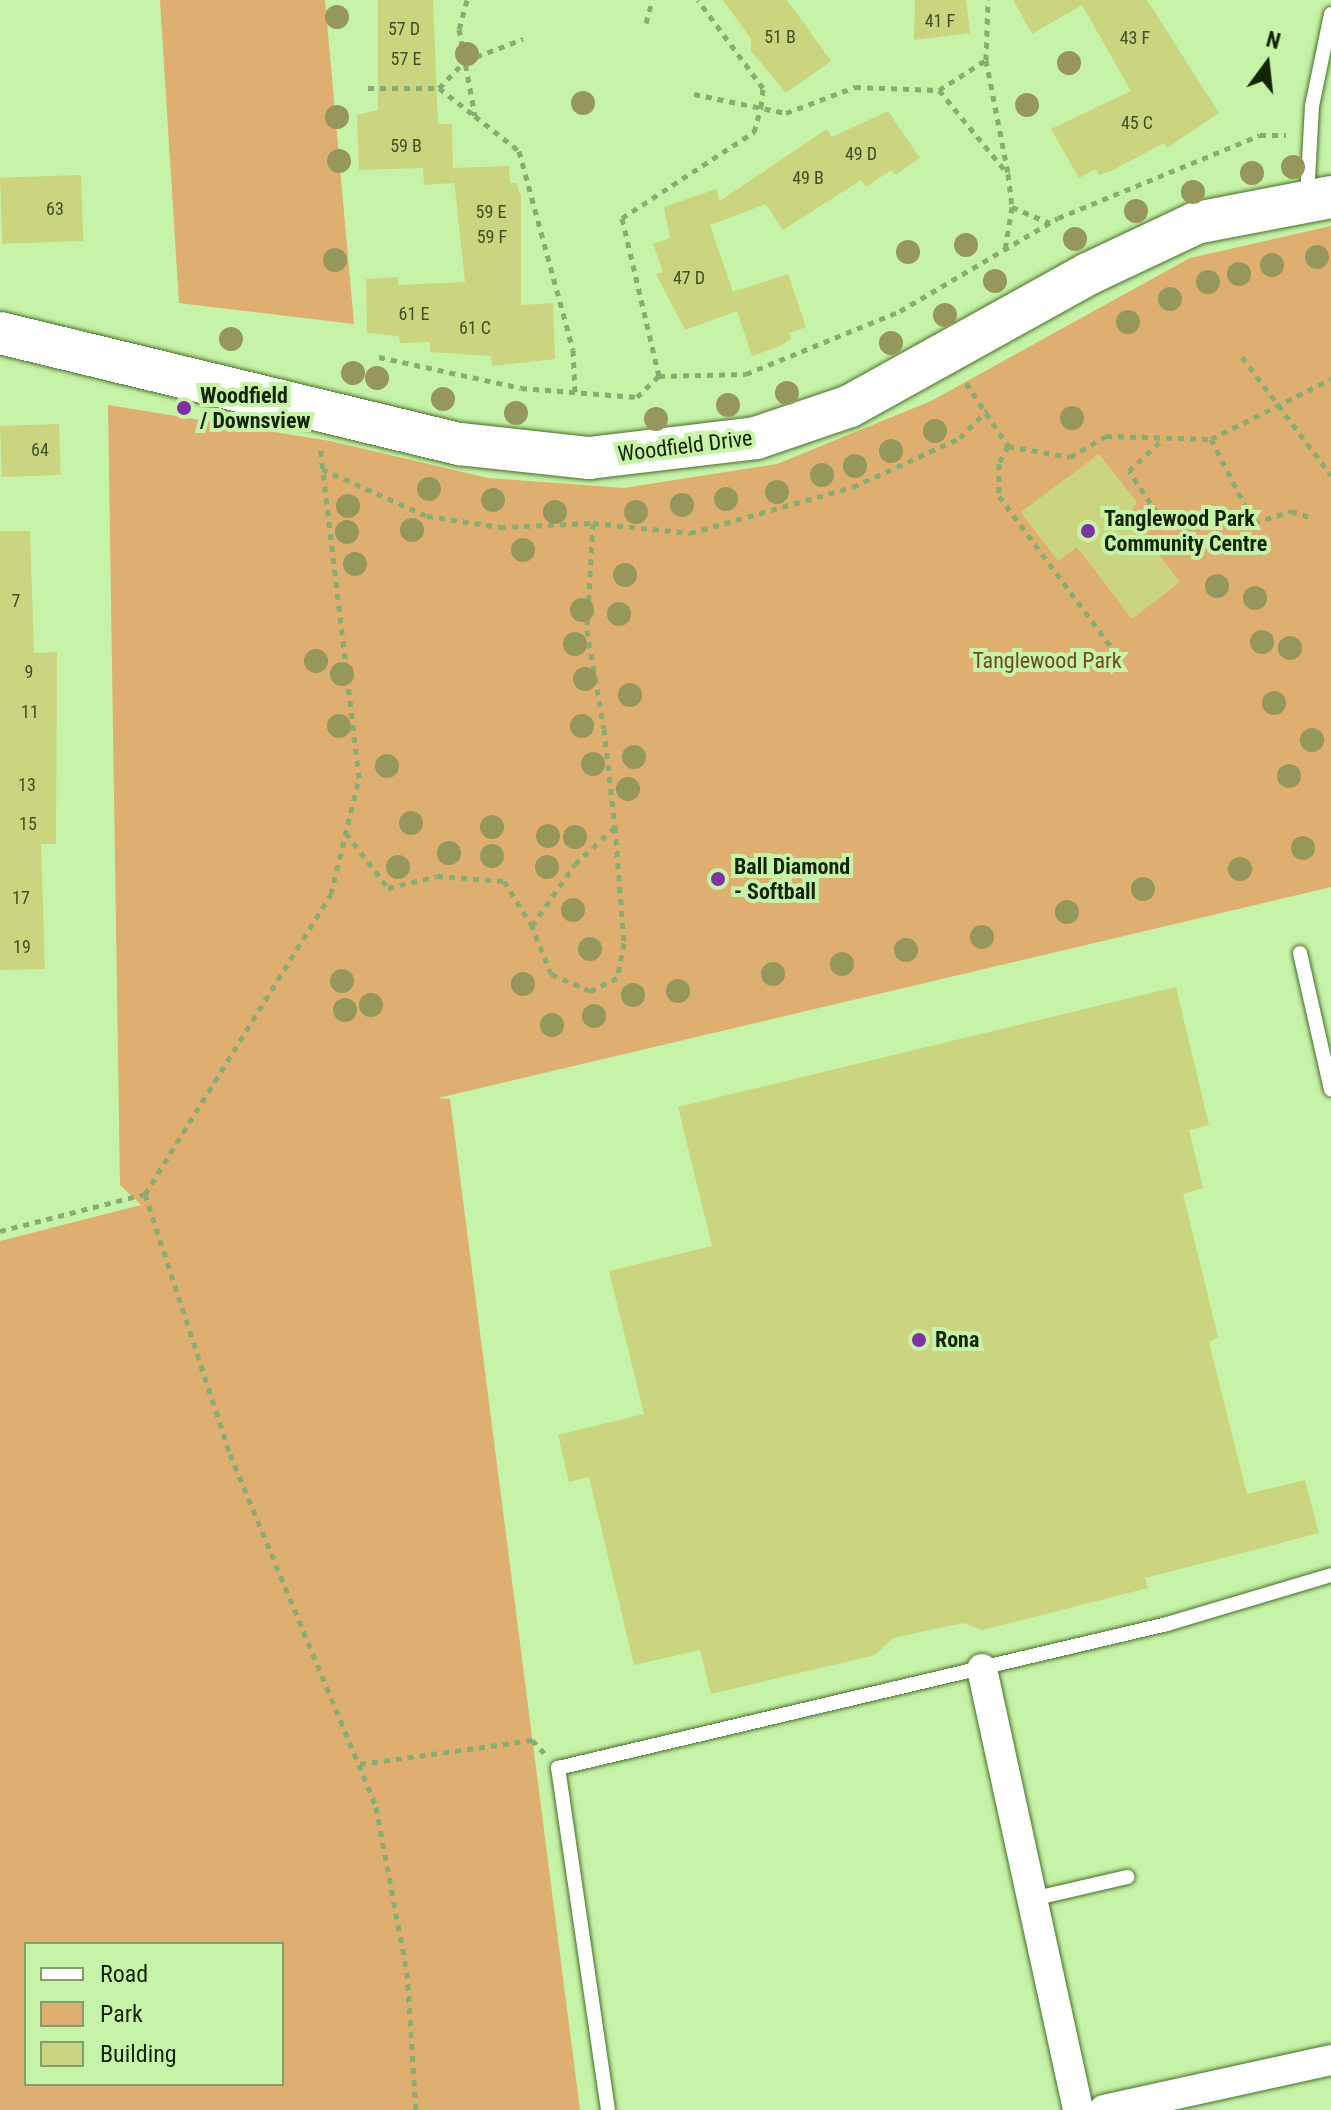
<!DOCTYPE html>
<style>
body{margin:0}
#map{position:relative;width:1331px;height:2110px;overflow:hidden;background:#c6f3a8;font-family:"Roboto Condensed",sans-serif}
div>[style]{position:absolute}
.green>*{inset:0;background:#deaf70}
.building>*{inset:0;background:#cbd47f;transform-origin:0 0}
.path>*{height:5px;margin-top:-2.5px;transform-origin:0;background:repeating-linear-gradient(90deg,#89ac71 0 6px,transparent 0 12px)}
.roads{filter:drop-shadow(0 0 2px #486e28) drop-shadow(0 0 2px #486e28)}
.lane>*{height:14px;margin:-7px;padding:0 7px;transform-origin:7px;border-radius:7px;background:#fff}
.street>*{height:30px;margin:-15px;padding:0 15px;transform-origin:15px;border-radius:15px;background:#fff}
.secondary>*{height:42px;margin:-21px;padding:0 21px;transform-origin:21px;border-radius:21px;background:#fff}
.trees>*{width:24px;height:24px;margin:-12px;border-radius:50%;background:#96975a}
.dots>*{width:22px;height:22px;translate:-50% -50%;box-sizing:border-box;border:4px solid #c6f3a8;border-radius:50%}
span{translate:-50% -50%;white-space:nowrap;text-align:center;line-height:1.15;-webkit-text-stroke:8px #c6f3a8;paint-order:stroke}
.number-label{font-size:18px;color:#425025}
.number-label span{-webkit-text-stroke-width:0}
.poi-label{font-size:22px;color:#142407;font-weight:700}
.left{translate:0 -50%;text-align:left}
.street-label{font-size:22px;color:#142407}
.park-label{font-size:22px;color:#6e4c1b}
.legend{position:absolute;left:24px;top:1942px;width:260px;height:144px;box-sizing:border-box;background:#c6f3a8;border:2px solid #7fa068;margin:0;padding:10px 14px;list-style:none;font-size:24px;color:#142407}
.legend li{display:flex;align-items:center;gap:16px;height:40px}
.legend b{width:40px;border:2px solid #7fa068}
.north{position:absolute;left:1227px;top:24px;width:80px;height:80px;-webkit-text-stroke:6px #c6f3a8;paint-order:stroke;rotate:15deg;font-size:22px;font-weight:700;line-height:32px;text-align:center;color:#142407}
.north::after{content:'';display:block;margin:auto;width:28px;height:36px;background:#142407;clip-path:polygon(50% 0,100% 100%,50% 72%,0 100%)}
</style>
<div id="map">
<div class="green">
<i style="clip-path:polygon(160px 0,325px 0,354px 324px,179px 303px)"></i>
<i style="clip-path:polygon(evenodd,1331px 226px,1331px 887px,438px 1098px,450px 1099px,580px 2110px,0 2110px,0 1241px,141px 1205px,120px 1185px,108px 405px,330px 441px,488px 478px,624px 488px,777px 464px,931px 401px,1190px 258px,1331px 226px,26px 1944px,282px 1944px,282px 2084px,26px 2084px,26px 1944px)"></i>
</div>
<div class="building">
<i style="clip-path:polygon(378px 0,433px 0,438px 124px,452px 124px,453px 168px,509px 166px,510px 183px,516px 183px,521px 196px,521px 305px,553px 303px,555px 359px,492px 366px,491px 356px,430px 352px,430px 342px,400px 343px,399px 336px,367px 333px,366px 279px,398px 277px,398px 285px,465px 282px,453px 170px,454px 183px,424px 185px,423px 168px,359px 170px,357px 115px,378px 110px)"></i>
<i style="clip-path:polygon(723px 0,787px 0,831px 61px,786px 93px,751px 51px,751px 39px)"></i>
<i style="clip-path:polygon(915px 0,966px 0,970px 33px,914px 40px)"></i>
<i style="clip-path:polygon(1013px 0,1147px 0,1219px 113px,1167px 148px,1164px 143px,1111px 171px,1099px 175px,1095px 169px,1079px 178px,1051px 129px,1131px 91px,1082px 5px,1032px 34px)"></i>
<i style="clip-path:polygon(888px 111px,920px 158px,895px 175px,891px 170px,866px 187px,861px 180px,783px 230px,766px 204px,710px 225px,733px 292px,788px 274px,806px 327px,789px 333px,791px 339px,780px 346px,752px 356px,737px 311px,685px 330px,656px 274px,663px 272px,653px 244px,670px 238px,664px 207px,716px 189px,720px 201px,827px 129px,832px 137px)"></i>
<i style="left:81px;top:175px;width:66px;height:81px;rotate:88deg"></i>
<i style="left:59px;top:424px;width:51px;height:59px;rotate:88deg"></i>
<i style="clip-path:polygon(1099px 454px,1137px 502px,1129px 515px,1180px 582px,1132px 619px,1077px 547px,1058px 561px,1021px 512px)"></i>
<i style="clip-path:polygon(0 531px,30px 531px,34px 653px,57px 652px,56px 844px,41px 844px,45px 969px,0 970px)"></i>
<i style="clip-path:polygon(1176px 987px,1209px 1125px,1189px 1130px,1203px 1188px,1183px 1194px,1218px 1337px,1209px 1342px,1247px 1494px,1305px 1480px,1319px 1533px,1145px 1578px,1148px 1588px,982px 1630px,963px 1623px,893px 1638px,875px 1655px,711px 1694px,700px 1650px,634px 1665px,589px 1477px,569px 1482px,558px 1435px,644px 1414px,609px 1271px,712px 1246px,678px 1107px)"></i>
</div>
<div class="path">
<i style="left:467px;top:0;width:30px;rotate:105deg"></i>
<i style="left:459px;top:29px;width:88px;rotate:79.6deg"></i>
<i style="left:475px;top:116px;width:56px;rotate:38.5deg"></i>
<i style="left:519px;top:151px;width:206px;rotate:74.8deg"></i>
<i style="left:573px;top:350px;width:42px;rotate:87.3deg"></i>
<i style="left:646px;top:23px;width:24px;rotate:-75deg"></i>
<i style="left:986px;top:60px;width:115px;rotate:79deg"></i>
<i style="left:368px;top:88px;width:71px"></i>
<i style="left:439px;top:88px;width:37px;rotate:-46deg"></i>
<i style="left:465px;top:61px;width:62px;rotate:-20.8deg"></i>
<i style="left:439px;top:88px;width:46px;rotate:37.9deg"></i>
<i style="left:939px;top:90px;width:56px;rotate:-32.6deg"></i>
<i style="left:986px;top:60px;width:60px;rotate:-88.1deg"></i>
<i style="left:694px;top:94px;width:94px;rotate:11.7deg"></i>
<i style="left:786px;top:113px;width:74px;rotate:-20.6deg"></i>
<i style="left:855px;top:87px;width:84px;rotate:2deg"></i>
<i style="left:939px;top:90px;width:109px;rotate:50.6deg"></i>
<i style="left:1008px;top:174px;width:33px;rotate:83deg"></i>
<i style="left:1012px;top:207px;width:44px;rotate:99.2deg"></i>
<i style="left:1012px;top:207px;width:41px;rotate:22.8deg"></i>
<i style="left:379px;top:357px;width:145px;rotate:12.3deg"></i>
<i style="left:521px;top:388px;width:116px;rotate:4.4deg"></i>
<i style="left:637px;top:397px;width:30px;rotate:-44deg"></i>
<i style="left:659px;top:376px;width:87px;rotate:-1.3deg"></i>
<i style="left:746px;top:374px;width:166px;rotate:-22.2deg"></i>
<i style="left:900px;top:311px;width:183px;rotate:-30.5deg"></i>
<i style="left:1058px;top:218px;width:218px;rotate:-22.3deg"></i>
<i style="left:1260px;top:135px;width:26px"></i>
<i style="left:1242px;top:357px;width:148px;rotate:53deg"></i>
<i style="left:659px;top:376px;width:162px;rotate:-103.2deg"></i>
<i style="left:622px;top:218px;width:158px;rotate:-33.1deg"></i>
<i style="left:754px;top:132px;width:26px;rotate:-74deg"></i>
<i style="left:761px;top:107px;width:19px;rotate:-84deg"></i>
<i style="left:763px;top:88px;width:109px;rotate:-126.5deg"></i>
<i style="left:966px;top:383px;width:76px;rotate:56.3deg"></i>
<i style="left:1008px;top:446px;width:63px;rotate:10.1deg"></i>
<i style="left:1070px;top:457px;width:42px;rotate:-30.3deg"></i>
<i style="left:1106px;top:436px;width:105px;rotate:1.6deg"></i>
<i style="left:1211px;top:439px;width:134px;rotate:-26.6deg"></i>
<i style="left:1211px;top:439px;width:94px;rotate:62.9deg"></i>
<i style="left:1254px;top:523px;width:39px;rotate:-18deg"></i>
<i style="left:1291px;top:511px;width:19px;rotate:18deg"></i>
<i style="left:1008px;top:446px;width:19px;rotate:118deg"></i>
<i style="left:999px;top:463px;width:33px;rotate:90deg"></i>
<i style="left:999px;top:496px;width:193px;rotate:53.4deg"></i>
<i style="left:322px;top:469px;width:115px;rotate:24.1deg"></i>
<i style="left:427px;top:516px;width:74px;rotate:8.6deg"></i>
<i style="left:500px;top:527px;width:93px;rotate:-2.5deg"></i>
<i style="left:593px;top:523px;width:98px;rotate:5.9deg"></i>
<i style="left:690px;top:533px;width:169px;rotate:-15.8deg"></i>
<i style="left:853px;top:487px;width:118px;rotate:-24.6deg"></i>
<i style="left:960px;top:438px;width:39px;rotate:-46deg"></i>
<i style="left:593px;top:523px;width:107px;rotate:93.2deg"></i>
<i style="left:587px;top:630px;width:100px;rotate:80.3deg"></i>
<i style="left:604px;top:729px;width:99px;rotate:83.6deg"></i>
<i style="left:615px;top:827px;width:116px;rotate:85.6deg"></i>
<i style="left:624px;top:943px;width:36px;rotate:101deg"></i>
<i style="left:617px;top:978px;width:30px;rotate:154deg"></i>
<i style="left:590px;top:991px;width:43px;rotate:-156.4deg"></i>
<i style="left:551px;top:974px;width:52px;rotate:-111.6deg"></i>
<i style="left:532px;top:926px;width:75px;rotate:-55.3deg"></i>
<i style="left:575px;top:864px;width:54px;rotate:-42.8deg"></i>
<i style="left:1150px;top:525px;width:14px;rotate:-60deg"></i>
<i style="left:1157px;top:513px;width:50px;rotate:-123.7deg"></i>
<i style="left:1129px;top:471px;width:47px;rotate:-43.3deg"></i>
<i style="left:346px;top:833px;width:69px;rotate:52.6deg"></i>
<i style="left:388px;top:888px;width:50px;rotate:-13.8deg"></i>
<i style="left:437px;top:876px;width:67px;rotate:4.3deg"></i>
<i style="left:504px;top:881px;width:53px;rotate:58.1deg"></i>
<i style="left:145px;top:1194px;width:274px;rotate:71.9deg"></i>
<i style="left:230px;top:1454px;width:382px;rotate:67.5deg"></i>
<i style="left:376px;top:1807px;width:168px;rotate:79.4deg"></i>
<i style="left:407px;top:1972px;width:138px;rotate:86.3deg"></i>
<i style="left:0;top:1231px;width:150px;rotate:-14.3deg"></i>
<i style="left:145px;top:1194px;width:353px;rotate:-58.2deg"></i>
<i style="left:331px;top:894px;width:119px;rotate:-76.4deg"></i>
<i style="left:359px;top:778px;width:333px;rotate:-96.7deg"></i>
<i style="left:360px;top:1764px;width:174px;rotate:-7.9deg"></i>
<i style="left:532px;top:1740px;width:18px;rotate:47deg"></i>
</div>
<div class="roads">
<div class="lane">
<i style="left:1307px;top:198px;width:92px;rotate:-86.9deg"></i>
<i style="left:1312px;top:106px;width:94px;rotate:-78.3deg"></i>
<i style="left:1300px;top:953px;width:140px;rotate:77.2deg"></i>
<i style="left:1032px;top:1899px;width:98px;rotate:-13deg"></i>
<i style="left:608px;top:2110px;width:346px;rotate:-98.3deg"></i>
<i style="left:558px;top:1768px;width:626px;rotate:-13.3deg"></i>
<i style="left:1167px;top:1624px;width:171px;rotate:-16.6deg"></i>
</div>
<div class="street">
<i style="left:982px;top:1669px;width:451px;rotate:77.7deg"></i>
<i style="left:1104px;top:2110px;width:232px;rotate:-12.4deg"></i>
</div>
<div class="secondary">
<i style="left:0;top:333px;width:473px;rotate:13.6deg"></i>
<i style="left:460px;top:444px;width:130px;rotate:6.2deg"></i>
<i style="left:589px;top:458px;width:168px;rotate:-6.8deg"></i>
<i style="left:756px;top:438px;width:99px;rotate:-18.8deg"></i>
<i style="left:850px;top:406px;width:272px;rotate:-29deg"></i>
<i style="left:1088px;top:274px;width:119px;rotate:-25.3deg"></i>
<i style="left:1196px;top:223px;width:137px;rotate:-10.9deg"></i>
</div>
</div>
<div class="trees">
<i style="left:337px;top:17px"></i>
<i style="left:467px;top:54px"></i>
<i style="left:1069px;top:63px"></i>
<i style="left:583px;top:103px"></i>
<i style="left:1027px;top:105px"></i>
<i style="left:337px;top:117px"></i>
<i style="left:339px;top:161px"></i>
<i style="left:1293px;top:167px"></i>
<i style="left:1252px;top:173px"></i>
<i style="left:1193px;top:192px"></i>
<i style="left:1136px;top:211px"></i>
<i style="left:1075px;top:239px"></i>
<i style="left:966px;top:245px"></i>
<i style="left:908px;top:252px"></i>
<i style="left:1317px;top:257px"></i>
<i style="left:335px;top:260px"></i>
<i style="left:1272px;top:265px"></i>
<i style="left:1239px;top:274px"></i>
<i style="left:995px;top:281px"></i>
<i style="left:1208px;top:282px"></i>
<i style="left:1170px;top:299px"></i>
<i style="left:945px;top:315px"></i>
<i style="left:1128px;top:322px"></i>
<i style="left:231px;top:339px"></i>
<i style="left:891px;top:343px"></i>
<i style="left:353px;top:373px"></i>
<i style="left:377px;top:378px"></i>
<i style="left:787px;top:393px"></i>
<i style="left:443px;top:399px"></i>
<i style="left:728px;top:405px"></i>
<i style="left:516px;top:413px"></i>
<i style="left:1072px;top:418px"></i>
<i style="left:656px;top:419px"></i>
<i style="left:935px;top:431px"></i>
<i style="left:891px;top:451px"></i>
<i style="left:855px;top:466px"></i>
<i style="left:822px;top:475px"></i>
<i style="left:429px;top:489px"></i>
<i style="left:777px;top:492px"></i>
<i style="left:726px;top:499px"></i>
<i style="left:493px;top:500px"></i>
<i style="left:682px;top:505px"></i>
<i style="left:348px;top:506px"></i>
<i style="left:555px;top:512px"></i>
<i style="left:636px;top:512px"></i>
<i style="left:412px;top:530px"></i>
<i style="left:347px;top:532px"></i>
<i style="left:523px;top:550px"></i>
<i style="left:355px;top:564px"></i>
<i style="left:625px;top:575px"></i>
<i style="left:1217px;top:586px"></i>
<i style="left:1255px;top:598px"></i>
<i style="left:582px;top:610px"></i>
<i style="left:619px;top:614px"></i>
<i style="left:1262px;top:642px"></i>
<i style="left:575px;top:644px"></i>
<i style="left:1290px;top:648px"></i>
<i style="left:316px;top:661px"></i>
<i style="left:342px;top:674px"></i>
<i style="left:585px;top:679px"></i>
<i style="left:630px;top:695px"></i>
<i style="left:1274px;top:703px"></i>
<i style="left:339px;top:726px"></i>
<i style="left:582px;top:726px"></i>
<i style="left:1312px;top:740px"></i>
<i style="left:634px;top:757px"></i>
<i style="left:593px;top:764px"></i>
<i style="left:387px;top:766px"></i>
<i style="left:1289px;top:776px"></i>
<i style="left:628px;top:789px"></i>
<i style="left:411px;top:823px"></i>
<i style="left:492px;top:827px"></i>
<i style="left:548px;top:836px"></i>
<i style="left:575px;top:837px"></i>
<i style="left:1303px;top:848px"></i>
<i style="left:449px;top:853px"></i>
<i style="left:492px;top:856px"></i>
<i style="left:398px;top:867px"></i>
<i style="left:547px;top:867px"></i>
<i style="left:1240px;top:869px"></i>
<i style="left:1143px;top:889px"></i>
<i style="left:573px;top:910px"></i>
<i style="left:1067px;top:912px"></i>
<i style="left:982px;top:937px"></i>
<i style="left:590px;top:949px"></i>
<i style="left:906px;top:950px"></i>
<i style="left:842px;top:964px"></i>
<i style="left:773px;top:974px"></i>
<i style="left:342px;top:981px"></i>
<i style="left:523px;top:984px"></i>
<i style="left:678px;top:991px"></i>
<i style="left:633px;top:995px"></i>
<i style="left:371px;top:1005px"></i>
<i style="left:345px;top:1010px"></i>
<i style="left:594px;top:1016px"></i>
<i style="left:552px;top:1025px"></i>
</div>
<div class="dots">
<i style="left:184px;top:408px;background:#7f32a3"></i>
<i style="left:1088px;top:531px;background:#7f32a3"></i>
<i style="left:718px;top:879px;background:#7f32a3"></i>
<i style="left:919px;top:1340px;background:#7f32a3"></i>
</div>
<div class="number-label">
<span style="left:940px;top:21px">41 F</span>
<span style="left:404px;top:29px">57 D</span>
<span style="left:780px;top:37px">51 B</span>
<span style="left:1135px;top:38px">43 F</span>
<span style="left:406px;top:59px">57 E</span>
<span style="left:1137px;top:123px">45 C</span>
<span style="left:406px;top:146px">59 B</span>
<span style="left:861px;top:154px">49 D</span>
<span style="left:808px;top:178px">49 B</span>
<span style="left:55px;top:209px">63</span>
<span style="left:491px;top:212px">59 E</span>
<span style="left:492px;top:237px">59 F</span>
<span style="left:689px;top:278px">47 D</span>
<span style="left:414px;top:314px">61 E</span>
<span style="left:475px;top:328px">61 C</span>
<span style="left:40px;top:450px">64</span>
<span style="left:16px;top:601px">7</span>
<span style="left:29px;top:672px">9</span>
<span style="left:30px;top:712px">11</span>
<span style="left:27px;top:785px">13</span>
<span style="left:28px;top:824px">15</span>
<span style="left:21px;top:898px">17</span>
<span style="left:22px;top:947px">19</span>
</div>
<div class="poi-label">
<span class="left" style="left:200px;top:408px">Woodfield<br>/ Downsview</span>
<span class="left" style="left:1104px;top:531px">Tanglewood Park<br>Community Centre</span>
<span class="left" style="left:734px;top:879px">Ball Diamond<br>- Softball</span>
<span class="left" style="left:935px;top:1340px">Rona</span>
</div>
<div class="street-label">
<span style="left:685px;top:446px;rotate:-7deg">Woodfield Drive</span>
</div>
<div class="park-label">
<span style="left:1047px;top:661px">Tanglewood Park</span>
</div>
<ul class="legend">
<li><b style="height:10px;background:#fff"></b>Road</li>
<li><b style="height:22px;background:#deaf70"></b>Park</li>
<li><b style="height:22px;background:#cbd47f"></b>Building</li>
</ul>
<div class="north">N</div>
</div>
